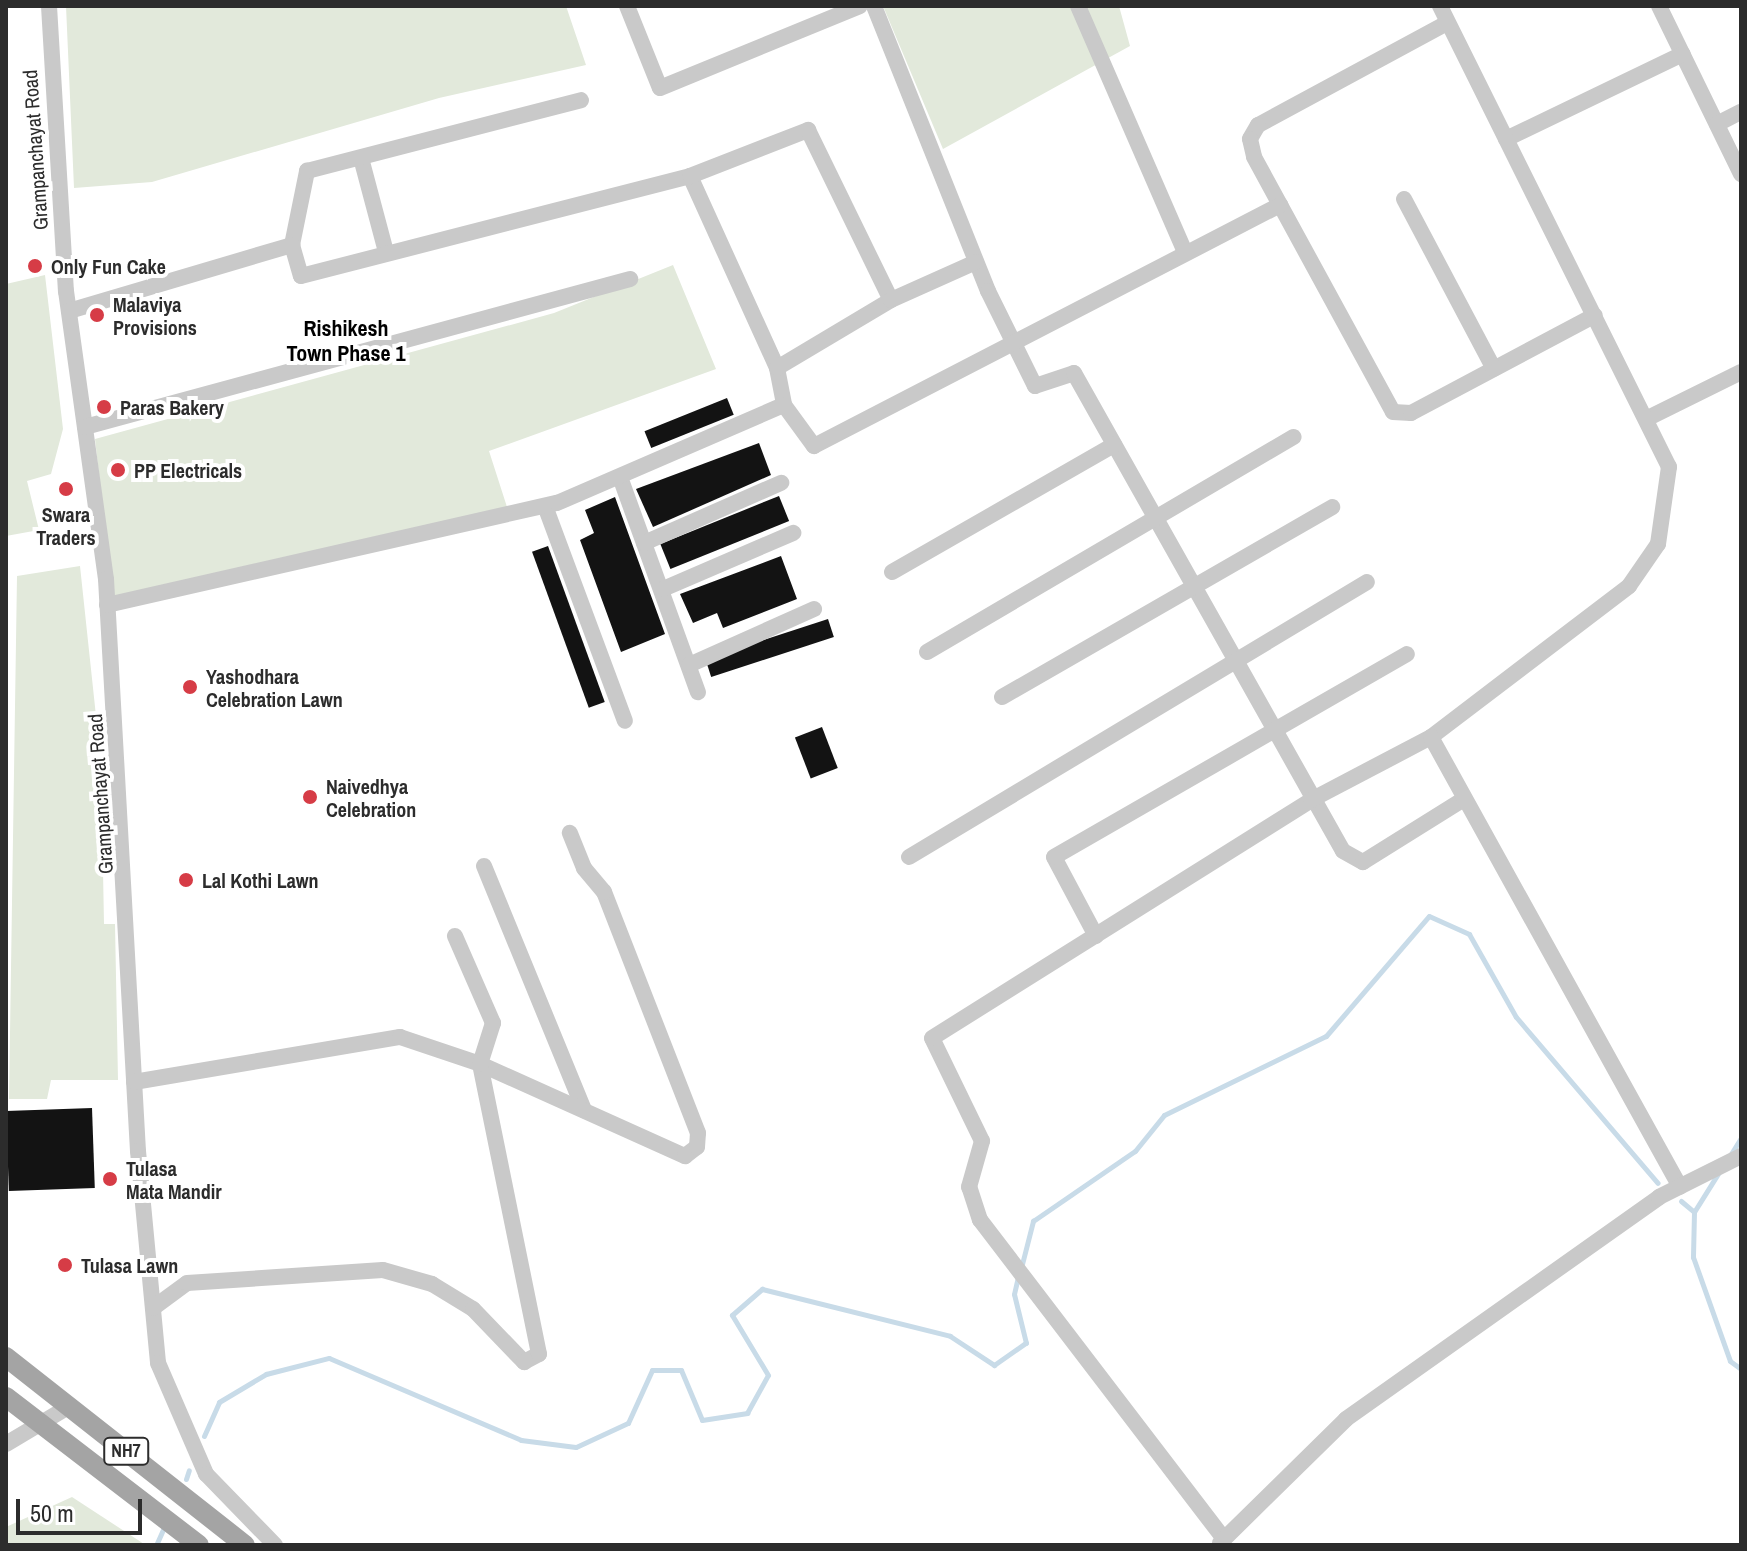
<!DOCTYPE html>
<style>
body{margin:0}
#map{position:relative;width:1747px;height:1551px;overflow:hidden;background:#fff;font-family:"Archivo Narrow",sans-serif}
div>[style]{position:absolute}
.green>*{inset:0;background:#e2e9db}
.stream>*{height:5px;margin:-2.5px;padding:0 2.5px;transform-origin:2.5px;border-radius:2.5px;background:#c8dbe8}
.building>*{inset:0;background:#131313;transform-origin:0 0}
.minor>*{height:16px;margin:-8px;padding:0 8px;transform-origin:8px;border-radius:8px;background:#c9c9c9}
.major>*{height:20px;margin:-10px;padding:0 10px;transform-origin:10px;border-radius:10px;background:#a4a4a4}
.dots>*{width:22px;height:22px;translate:-50% -50%;box-sizing:border-box;border:4px solid #fff;border-radius:50%}
span{translate:-50% -50%;white-space:nowrap;text-align:center;line-height:1.15;-webkit-text-stroke:8px #fff;paint-order:stroke}
.shield-label span{padding:2px 6px;background:#fff;border:2px solid;border-radius:6px;-webkit-text-stroke-width:0}
.shield-label{font-size:18px;color:#2c2c2c;font-weight:700}
.street-label{font-size:20px;color:#2c2c2c}
.poi-label{font-size:20px;color:#2c2c2c;font-weight:700}
.left{translate:0 -50%;text-align:left}
.neighbourhood-label{font-size:22px;color:#000;font-weight:700}
.frame{position:absolute;inset:0;border:8px solid #2c2c2c;pointer-events:none}
.scale{position:absolute;left:16px;top:1499px;width:126px;height:36px;box-sizing:border-box;border:4px solid #2c2c2c;border-top:0;padding-left:10px;font-size:24px;line-height:28px;white-space:nowrap;color:#2c2c2c;-webkit-text-stroke:6px #fff;paint-order:stroke}
</style>
<div id="map">
<div class="green">
<i style="clip-path:polygon(66px 6px,566px 6px,586px 65px,439px 98px,152px 182px,74px 188px)"></i>
<i style="clip-path:polygon(883px 6px,1119px 6px,1130px 46px,943px 149px)"></i>
<i style="clip-path:polygon(673px 265px,716px 369px,489px 451px,507px 507px,113px 600px,95px 439px,554px 313px)"></i>
<i style="clip-path:polygon(45px 275px,63px 429px,51px 474px,27px 481px,39px 530px,6px 536px,6px 284px)"></i>
<i style="clip-path:polygon(80px 566px,101px 763px,104px 924px,115px 924px,118px 1080px,51px 1080px,47px 1099px,9px 1099px,17px 576px)"></i>
<i style="clip-path:polygon(72px 1497px,141px 1542px,145px 1545px,6px 1545px,6px 1527px)"></i>
</div>
<div class="stream">
<i style="left:1729px;top:1157px;width:22px;rotate:-58deg"></i>
<i style="left:1681px;top:1201px;width:17px;rotate:40deg"></i>
<i style="left:1694px;top:1212px;width:45px;rotate:91.3deg"></i>
<i style="left:1693px;top:1257px;width:110px;rotate:70.4deg"></i>
<i style="left:1730px;top:1361px;width:14px;rotate:36deg"></i>
<i style="left:1694px;top:1212px;width:47px;rotate:-58deg"></i>
<i style="left:1021px;top:1268px;width:49px;rotate:-75.7deg"></i>
<i style="left:1033px;top:1221px;width:124px;rotate:-34.5deg"></i>
<i style="left:1135px;top:1151px;width:46px;rotate:-51.1deg"></i>
<i style="left:1164px;top:1115px;width:180px;rotate:-26deg"></i>
<i style="left:1326px;top:1036px;width:158px;rotate:-49.4deg"></i>
<i style="left:1429px;top:916px;width:44px;rotate:24.2deg"></i>
<i style="left:1469px;top:934px;width:95px;rotate:60.5deg"></i>
<i style="left:1516px;top:1017px;width:218px;rotate:49.5deg"></i>
<i style="left:204px;top:1436px;width:37px;rotate:-66deg"></i>
<i style="left:219px;top:1402px;width:55px;rotate:-30.8deg"></i>
<i style="left:266px;top:1374px;width:65px;rotate:-14.3deg"></i>
<i style="left:329px;top:1358px;width:209px;rotate:23.1deg"></i>
<i style="left:521px;top:1440px;width:55px;rotate:7.3deg"></i>
<i style="left:576px;top:1447px;width:57px;rotate:-24.8deg"></i>
<i style="left:628px;top:1423px;width:58px;rotate:-65.6deg"></i>
<i style="left:652px;top:1370px;width:29px"></i>
<i style="left:681px;top:1370px;width:54px;rotate:67.2deg"></i>
<i style="left:702px;top:1420px;width:46px;rotate:-8.8deg"></i>
<i style="left:747px;top:1413px;width:43px;rotate:-61.1deg"></i>
<i style="left:768px;top:1375px;width:70px;rotate:-121deg"></i>
<i style="left:732px;top:1315px;width:40px;rotate:-41deg"></i>
<i style="left:762px;top:1289px;width:194px;rotate:14deg"></i>
<i style="left:950px;top:1336px;width:53px;rotate:33.4deg"></i>
<i style="left:994px;top:1365px;width:39px;rotate:-35deg"></i>
<i style="left:1026px;top:1343px;width:50px;rotate:-103.8deg"></i>
<i style="left:1014px;top:1294px;width:17px;rotate:-77deg"></i>
<i style="left:186px;top:1479px;width:9px;rotate:-72deg"></i>
<i style="left:157px;top:1543px;width:20px;rotate:-66deg"></i>
</div>
<div class="building">
<i style="left:727px;top:398px;width:18px;height:89px;rotate:68deg"></i>
<i style="clip-path:polygon(759px 443px,771px 475px,653px 527px,636px 489px)"></i>
<i style="left:779px;top:496px;width:27px;height:128px;rotate:68deg"></i>
<i style="clip-path:polygon(615px 497px,665px 634px,621px 652px,580px 540px,594px 533px,585px 510px)"></i>
<i style="left:548px;top:546px;width:166px;height:17px;rotate:70deg"></i>
<i style="clip-path:polygon(781px 556px,797px 599px,723px 628px,717px 613px,693px 623px,680px 594px)"></i>
<i style="left:828px;top:619px;width:19px;height:129px;rotate:72deg"></i>
<i style="left:822px;top:727px;width:44px;height:29px;rotate:69deg"></i>
<i style="left:92px;top:1108px;width:80px;height:86px;rotate:88deg"></i>
</div>
<div class="minor">
<i style="left:49px;top:6px;width:286px;rotate:86.6deg"></i>
<i style="left:66px;top:291px;width:291px;rotate:82.1deg"></i>
<i style="left:106px;top:579px;width:573px;rotate:86.8deg"></i>
<i style="left:138px;top:1151px;width:213px;rotate:84.6deg"></i>
<i style="left:158px;top:1363px;width:121px;rotate:66.6deg"></i>
<i style="left:206px;top:1474px;width:99px;rotate:45.8deg"></i>
<i style="left:627px;top:6px;width:88px;rotate:68.1deg"></i>
<i style="left:660px;top:88px;width:216px;rotate:-22.3deg"></i>
<i style="left:874px;top:6px;width:307px;rotate:68.2deg"></i>
<i style="left:988px;top:291px;width:106px;rotate:63.7deg"></i>
<i style="left:1035px;top:386px;width:41px;rotate:-18.4deg"></i>
<i style="left:1074px;top:373px;width:548px;rotate:60.63deg"></i>
<i style="left:1343px;top:851px;width:23px;rotate:29deg"></i>
<i style="left:1363px;top:862px;width:119px;rotate:-32deg"></i>
<i style="left:1078px;top:6px;width:268px;rotate:66.5deg"></i>
<i style="left:1659px;top:6px;width:187px;rotate:64deg"></i>
<i style="left:1447px;top:23px;width:215px;rotate:151.6deg"></i>
<i style="left:1258px;top:125px;width:16px;rotate:120deg"></i>
<i style="left:1250px;top:139px;width:18px;rotate:77deg"></i>
<i style="left:1254px;top:157px;width:290px;rotate:61.4deg"></i>
<i style="left:1393px;top:412px;width:18px;rotate:3deg"></i>
<i style="left:1411px;top:413px;width:208px;rotate:-28deg"></i>
<i style="left:1717px;top:124px;width:27px;rotate:-27deg"></i>
<i style="left:1506px;top:139px;width:196px;rotate:-25.7deg"></i>
<i style="left:361px;top:158px;width:97px;rotate:75.1deg"></i>
<i style="left:690px;top:176px;width:211px;rotate:65.6deg"></i>
<i style="left:777px;top:368px;width:38px;rotate:79deg"></i>
<i style="left:784px;top:405px;width:51px;rotate:53.8deg"></i>
<i style="left:814px;top:446px;width:525px;rotate:-27.35deg"></i>
<i style="left:1404px;top:199px;width:192px;rotate:62.1deg"></i>
<i style="left:292px;top:245px;width:76px;rotate:-78.5deg"></i>
<i style="left:307px;top:171px;width:283px;rotate:-14.5deg"></i>
<i style="left:69px;top:311px;width:233px;rotate:-16.5deg"></i>
<i style="left:292px;top:245px;width:32px;rotate:74deg"></i>
<i style="left:301px;top:276px;width:402px;rotate:-14.4deg"></i>
<i style="left:690px;top:176px;width:127px;rotate:-21.3deg"></i>
<i style="left:808px;top:130px;width:189px;rotate:64deg"></i>
<i style="left:777px;top:368px;width:133px;rotate:-30.8deg"></i>
<i style="left:891px;top:300px;width:93px;rotate:-24.1deg"></i>
<i style="left:1646px;top:419px;width:106px;rotate:-26.3deg"></i>
<i style="left:85px;top:427px;width:565px;rotate:-15.19deg"></i>
<i style="left:620px;top:477px;width:229px;rotate:70.1deg"></i>
<i style="left:545px;top:506px;width:229px;rotate:69.6deg"></i>
<i style="left:644px;top:543px;width:150px;rotate:-23.7deg"></i>
<i style="left:892px;top:572px;width:256px;rotate:-29.8deg"></i>
<i style="left:663px;top:589px;width:142px;rotate:-23.3deg"></i>
<i style="left:107px;top:605px;width:461px;rotate:-12.8deg"></i>
<i style="left:557px;top:503px;width:247px;rotate:-23.4deg"></i>
<i style="left:927px;top:652px;width:425px;rotate:-30.4deg"></i>
<i style="left:689px;top:665px;width:137px;rotate:-24.1deg"></i>
<i style="left:1002px;top:697px;width:381px;rotate:-29.9deg"></i>
<i style="left:1431px;top:737px;width:249px;rotate:-37.3deg"></i>
<i style="left:1629px;top:586px;width:51px;rotate:-55.4deg"></i>
<i style="left:1658px;top:544px;width:78px;rotate:-81.9deg"></i>
<i style="left:1669px;top:467px;width:515px;rotate:-116.42deg"></i>
<i style="left:909px;top:857px;width:534px;rotate:-30.98deg"></i>
<i style="left:484px;top:866px;width:264px;rotate:67.7deg"></i>
<i style="left:1096px;top:936px;width:89px;rotate:-118deg"></i>
<i style="left:1054px;top:857px;width:407px;rotate:-29.9deg"></i>
<i style="left:134px;top:1082px;width:270px;rotate:-9.6deg"></i>
<i style="left:400px;top:1037px;width:84px;rotate:18.6deg"></i>
<i style="left:480px;top:1064px;width:225px;rotate:24.2deg"></i>
<i style="left:685px;top:1156px;width:15px;rotate:-37deg"></i>
<i style="left:697px;top:1147px;width:14px;rotate:-86deg"></i>
<i style="left:698px;top:1133px;width:259px;rotate:-111.3deg"></i>
<i style="left:604px;top:892px;width:31px;rotate:-130deg"></i>
<i style="left:584px;top:868px;width:38px;rotate:-112deg"></i>
<i style="left:153px;top:1308px;width:42px;rotate:-36.3deg"></i>
<i style="left:187px;top:1283px;width:196px;rotate:-3.8deg"></i>
<i style="left:383px;top:1270px;width:51px;rotate:15.9deg"></i>
<i style="left:432px;top:1284px;width:48px;rotate:31.4deg"></i>
<i style="left:473px;top:1309px;width:74px;rotate:46.1deg"></i>
<i style="left:524px;top:1362px;width:17px;rotate:-28deg"></i>
<i style="left:539px;top:1354px;width:296px;rotate:-101.5deg"></i>
<i style="left:480px;top:1064px;width:43px;rotate:-72.4deg"></i>
<i style="left:493px;top:1023px;width:95px;rotate:-113.6deg"></i>
<i style="left:6px;top:1444px;width:74px;rotate:-30.7deg"></i>
<i style="left:1221px;top:1535px;width:397px;rotate:-127.4deg"></i>
<i style="left:980px;top:1220px;width:35px;rotate:-108deg"></i>
<i style="left:969px;top:1187px;width:48px;rotate:-74.2deg"></i>
<i style="left:982px;top:1141px;width:114px;rotate:-115.9deg"></i>
<i style="left:932px;top:1038px;width:448px;rotate:-32.1deg"></i>
<i style="left:1311px;top:800px;width:136px;rotate:-27.7deg"></i>
<i style="left:1431px;top:737px;width:514px;rotate:61.04deg"></i>
<i style="left:1220px;top:1543px;width:177px;rotate:-44.5deg"></i>
<i style="left:1346px;top:1419px;width:384px;rotate:-35.3deg"></i>
<i style="left:1659px;top:1197px;width:92px;rotate:-26.6deg"></i>
</div>
<div class="major">
<i style="left:6px;top:1357px;width:304px;rotate:38.2deg"></i>
<i style="left:6px;top:1397px;width:243px;rotate:37.5deg"></i>
</div>
<div class="dots">
<i style="left:35px;top:266px;background:#d63c46"></i>
<i style="left:97px;top:315px;background:#d63c46"></i>
<i style="left:104px;top:407px;background:#d63c46"></i>
<i style="left:118px;top:470px;background:#d63c46"></i>
<i style="left:66px;top:489px;background:#d63c46"></i>
<i style="left:190px;top:687px;background:#d63c46"></i>
<i style="left:310px;top:797px;background:#d63c46"></i>
<i style="left:186px;top:880px;background:#d63c46"></i>
<i style="left:110px;top:1179px;background:#d63c46"></i>
<i style="left:65px;top:1265px;background:#d63c46"></i>
</div>
<div class="shield-label">
<span style="left:126px;top:1451px">NH7</span>
</div>
<div class="street-label">
<span style="left:35px;top:150px;rotate:-94deg">Grampanchayat Road</span>
<span style="left:100px;top:794px;rotate:-94deg">Grampanchayat Road</span>
</div>
<div class="poi-label">
<span class="left" style="left:51px;top:266px">Only Fun Cake</span>
<span class="left" style="left:113px;top:316px">Malaviya<br>Provisions</span>
<span class="left" style="left:120px;top:407px">Paras Bakery</span>
<span class="left" style="left:134px;top:470px">PP Electricals</span>
<span style="left:66px;top:526px">Swara<br>Traders</span>
<span class="left" style="left:206px;top:688px">Yashodhara<br>Celebration Lawn</span>
<span class="left" style="left:326px;top:798px">Naivedhya<br>Celebration</span>
<span class="left" style="left:202px;top:880px">Lal Kothi Lawn</span>
<span class="left" style="left:126px;top:1180px">Tulasa<br>Mata Mandir</span>
<span class="left" style="left:81px;top:1265px">Tulasa Lawn</span>
</div>
<div class="neighbourhood-label">
<span style="left:346px;top:341px">Rishikesh<br>Town Phase 1</span>
</div>
<div class="frame"></div>
<div class="scale">50 m</div>
</div>
